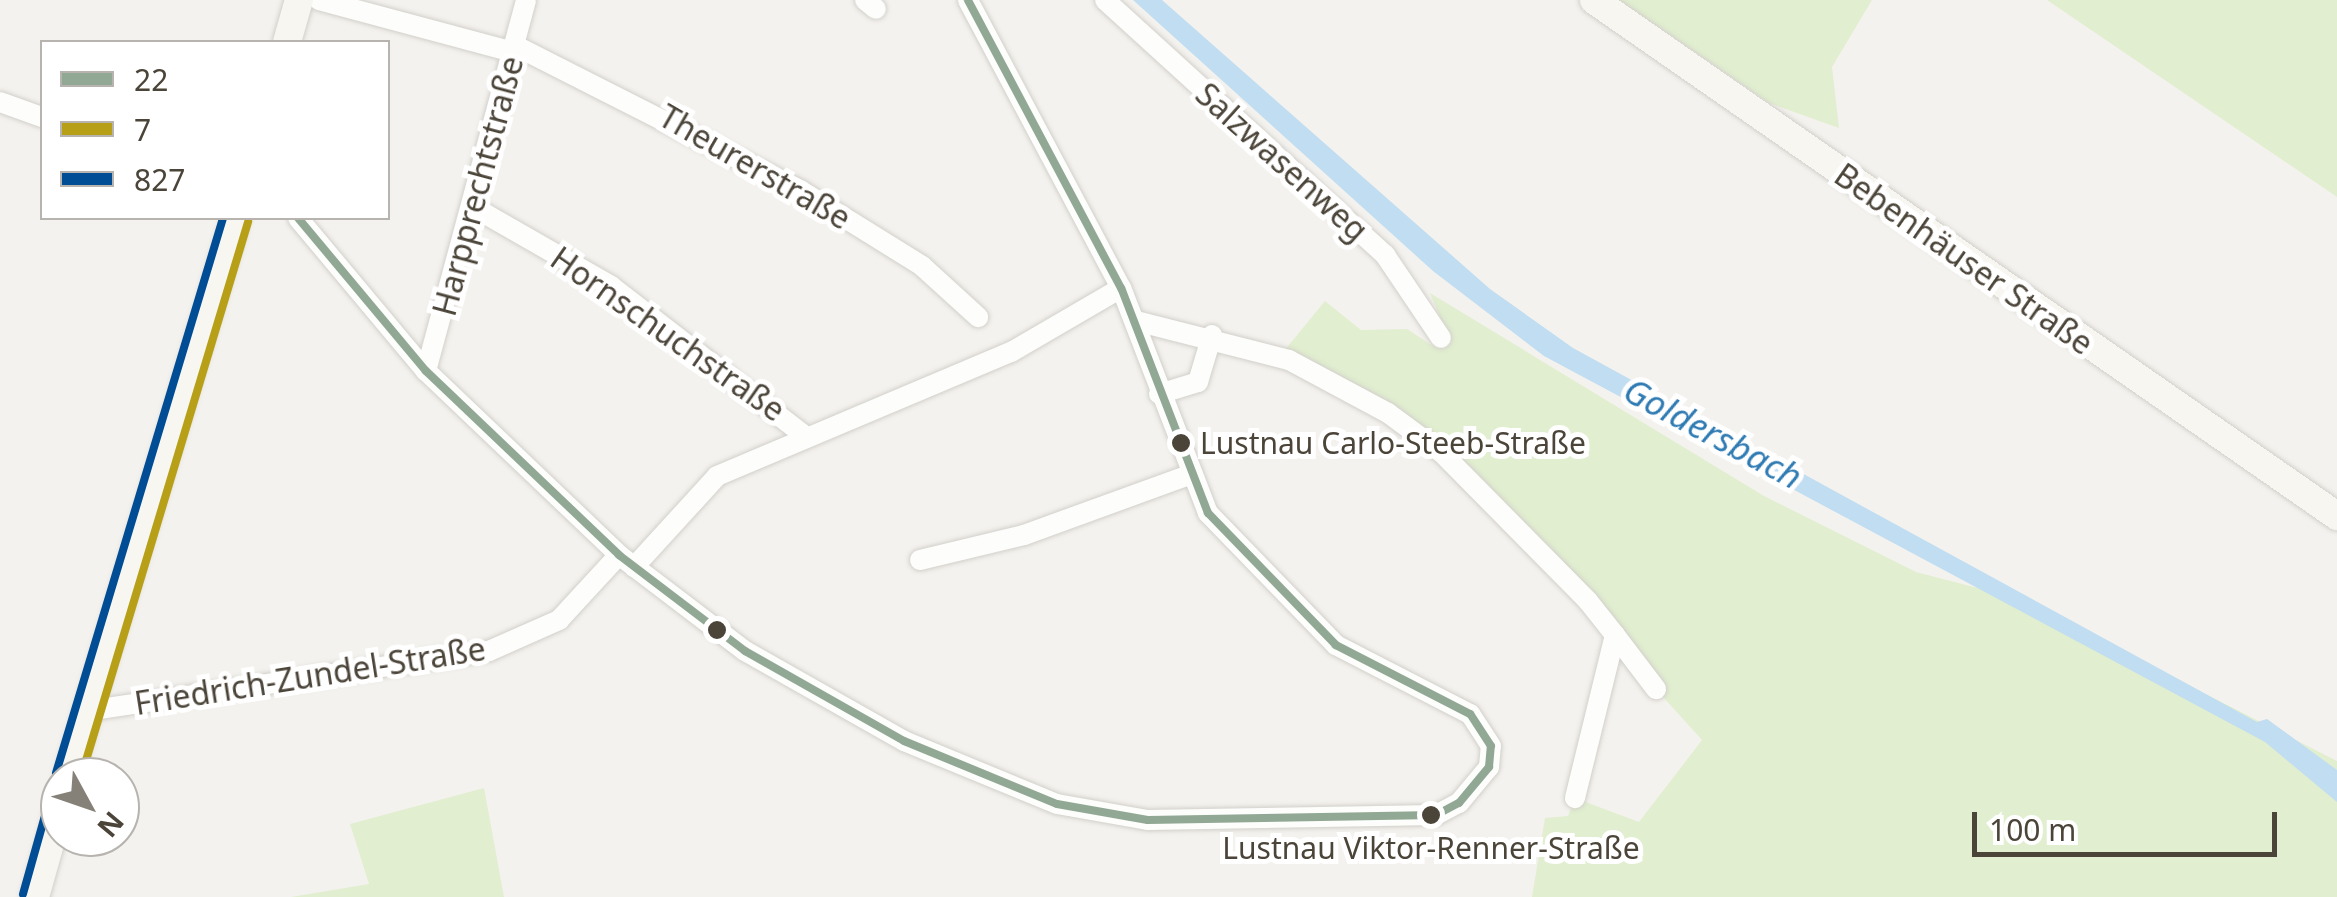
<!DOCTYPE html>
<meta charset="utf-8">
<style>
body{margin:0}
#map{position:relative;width:2337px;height:897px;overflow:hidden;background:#f4f2ee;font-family:"Noto Sans",sans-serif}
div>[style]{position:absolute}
.green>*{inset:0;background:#e1eecf}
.water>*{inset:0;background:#c0ddf1}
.roads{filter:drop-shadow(0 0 2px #d2d0cb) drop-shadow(0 0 2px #d2d0cb)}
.street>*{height:20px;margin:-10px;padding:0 10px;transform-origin:10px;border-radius:10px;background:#fdfdfc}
.secondary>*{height:28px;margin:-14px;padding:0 14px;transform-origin:14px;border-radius:14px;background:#f7f6f1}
.bus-1>*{height:8px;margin:-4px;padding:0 4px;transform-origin:4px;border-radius:4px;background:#91a894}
.bus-2>*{height:8px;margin:-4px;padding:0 4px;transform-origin:4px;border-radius:4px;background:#b7a017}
.bus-3>*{height:8px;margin:-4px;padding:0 4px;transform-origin:4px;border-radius:4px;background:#014d95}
.dots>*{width:28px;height:28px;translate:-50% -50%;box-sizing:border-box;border:5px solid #fff;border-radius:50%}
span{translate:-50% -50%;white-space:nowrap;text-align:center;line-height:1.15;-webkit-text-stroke:10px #fff;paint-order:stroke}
.bus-label{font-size:30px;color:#4b4439}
.left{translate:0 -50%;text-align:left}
.street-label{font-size:32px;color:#4b4439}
.water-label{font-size:35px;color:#2e7ab2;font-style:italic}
.legend{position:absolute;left:40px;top:40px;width:350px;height:180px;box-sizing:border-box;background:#fff;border:2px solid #b7b4b0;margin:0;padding:12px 18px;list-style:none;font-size:30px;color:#4b4439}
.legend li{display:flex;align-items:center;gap:20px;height:50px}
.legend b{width:50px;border:2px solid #b7b4b0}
.north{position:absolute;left:40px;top:757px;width:100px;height:100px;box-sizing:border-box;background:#fff;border:2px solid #b7b4b0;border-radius:50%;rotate:130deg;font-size:28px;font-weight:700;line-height:40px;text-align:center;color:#4b4439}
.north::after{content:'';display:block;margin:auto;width:35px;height:45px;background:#868178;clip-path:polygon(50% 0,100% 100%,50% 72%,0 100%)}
.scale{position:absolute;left:1972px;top:812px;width:305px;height:45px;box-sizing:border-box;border:5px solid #4b4439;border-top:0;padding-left:12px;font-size:30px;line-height:35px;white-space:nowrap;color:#4b4439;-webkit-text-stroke:8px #fff;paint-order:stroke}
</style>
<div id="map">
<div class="green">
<i style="clip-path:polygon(1619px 0,1872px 0,1832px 67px,1839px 128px,1769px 103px)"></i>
<i style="clip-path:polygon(2047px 0,2337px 0,2337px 197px)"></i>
<i style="clip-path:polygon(1430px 293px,1764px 496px,1916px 572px,2020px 599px,2337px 761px,2337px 897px,1532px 897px,1545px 818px,1568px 816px,1575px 798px,1639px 822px,1702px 740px,1442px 453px,1279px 357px,1325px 301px,1361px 330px,1407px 329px,1433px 346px,1446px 332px)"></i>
<i style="clip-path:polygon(484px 788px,504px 897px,291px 897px,369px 884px,350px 824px)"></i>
</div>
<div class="water">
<i style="clip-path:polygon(1133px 0,1162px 0,1490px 289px,1573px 348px,2257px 722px,2267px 719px,2337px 770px,2337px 802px,2265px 742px,1544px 356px,1433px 271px)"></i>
</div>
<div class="roads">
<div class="street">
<i style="left:319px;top:0;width:201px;rotate:15deg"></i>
<i style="left:865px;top:0;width:14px;rotate:39deg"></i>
<i style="left:1105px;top:0;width:379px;rotate:42.3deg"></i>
<i style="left:1385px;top:255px;width:100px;rotate:56deg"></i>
<i style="left:514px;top:45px;width:321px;rotate:26.9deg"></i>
<i style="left:800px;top:190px;width:144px;rotate:31.9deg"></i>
<i style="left:922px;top:266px;width:76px;rotate:42.3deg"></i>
<i style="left:0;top:102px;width:45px;rotate:19.7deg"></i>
<i style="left:475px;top:208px;width:157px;rotate:29.8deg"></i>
<i style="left:611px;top:286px;width:245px;rotate:37.7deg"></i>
<i style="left:298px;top:218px;width:199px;rotate:50.1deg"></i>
<i style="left:426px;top:371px;width:267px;rotate:43.6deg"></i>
<i style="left:619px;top:555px;width:158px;rotate:37.3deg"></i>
<i style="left:745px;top:651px;width:183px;rotate:29.5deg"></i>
<i style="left:904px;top:741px;width:165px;rotate:22.4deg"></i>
<i style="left:1057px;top:804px;width:92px;rotate:10deg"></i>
<i style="left:1148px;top:820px;width:288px;rotate:-1deg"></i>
<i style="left:1436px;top:815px;width:26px;rotate:-28deg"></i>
<i style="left:1459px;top:803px;width:47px;rotate:-50.2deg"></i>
<i style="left:1489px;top:767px;width:21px;rotate:-85deg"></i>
<i style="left:1491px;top:746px;width:38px;rotate:-123deg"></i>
<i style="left:1470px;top:714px;width:151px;rotate:-152.8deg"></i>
<i style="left:1336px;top:645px;width:184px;rotate:-134.1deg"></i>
<i style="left:1208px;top:513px;width:241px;rotate:-111.1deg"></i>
<i style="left:1121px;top:288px;width:326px;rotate:-118deg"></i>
<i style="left:1136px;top:321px;width:158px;rotate:14.3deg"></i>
<i style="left:1289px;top:360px;width:112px;rotate:28.2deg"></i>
<i style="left:1388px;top:413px;width:67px;rotate:36.5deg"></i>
<i style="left:1442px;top:453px;width:208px;rotate:45.4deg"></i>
<i style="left:1588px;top:601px;width:43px;rotate:51.5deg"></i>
<i style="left:1615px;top:635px;width:168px;rotate:103.8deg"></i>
<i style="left:426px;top:371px;width:384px;rotate:-74.9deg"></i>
<i style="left:1159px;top:394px;width:41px;rotate:-17.1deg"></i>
<i style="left:1198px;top:382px;width:49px;rotate:-73.4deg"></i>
<i style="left:920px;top:560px;width:107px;rotate:-13.5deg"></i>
<i style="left:1024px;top:535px;width:176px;rotate:-20deg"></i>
<i style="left:634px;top:567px;width:123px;rotate:-47.6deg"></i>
<i style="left:717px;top:476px;width:319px;rotate:-22.9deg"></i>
<i style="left:1011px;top:352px;width:127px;rotate:-30.2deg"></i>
<i style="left:1615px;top:635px;width:68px;rotate:52.8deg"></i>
<i style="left:87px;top:711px;width:406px;rotate:-8.5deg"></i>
<i style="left:489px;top:651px;width:77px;rotate:-23.9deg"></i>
<i style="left:559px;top:620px;width:88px;rotate:-47.3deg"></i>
</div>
<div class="secondary">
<i style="left:1594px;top:0;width:905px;rotate:34.78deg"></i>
<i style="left:287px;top:42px;width:44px;rotate:-74.1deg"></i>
<i style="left:68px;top:777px;width:584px;rotate:-73.27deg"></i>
<i style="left:35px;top:897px;width:92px;rotate:-74.3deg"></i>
</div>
</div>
<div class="bus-1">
<i style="left:298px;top:218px;width:199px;rotate:50.1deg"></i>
<i style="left:426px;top:371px;width:267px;rotate:43.6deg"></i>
<i style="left:619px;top:555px;width:158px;rotate:37.3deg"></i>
<i style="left:745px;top:651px;width:183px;rotate:29.5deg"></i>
<i style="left:904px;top:741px;width:165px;rotate:22.4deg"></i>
<i style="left:1057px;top:804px;width:92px;rotate:10deg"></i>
<i style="left:1148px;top:820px;width:288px;rotate:-1deg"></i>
<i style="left:1436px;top:815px;width:26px;rotate:-28deg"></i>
<i style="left:1459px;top:803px;width:47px;rotate:-50.2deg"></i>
<i style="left:1489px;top:767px;width:21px;rotate:-85deg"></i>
<i style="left:1491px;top:746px;width:38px;rotate:-123deg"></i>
<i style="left:1470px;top:714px;width:151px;rotate:-152.8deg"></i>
<i style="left:1336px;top:645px;width:184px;rotate:-134.1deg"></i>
<i style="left:1208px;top:513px;width:241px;rotate:-111.1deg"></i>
<i style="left:1121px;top:288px;width:326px;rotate:-118deg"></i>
</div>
<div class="bus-2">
<i style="left:81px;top:777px;width:580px;rotate:-73.25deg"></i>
</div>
<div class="bus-3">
<i style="left:56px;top:773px;width:580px;rotate:-73.25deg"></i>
<i style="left:23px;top:894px;width:92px;rotate:-74.3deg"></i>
</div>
<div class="dots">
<i style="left:1181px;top:443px;background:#4b4439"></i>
<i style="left:717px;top:630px;background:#4b4439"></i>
<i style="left:1431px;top:815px;background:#4b4439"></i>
</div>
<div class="bus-label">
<span class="left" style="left:1200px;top:443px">Lustnau Carlo-Steeb-Straße</span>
<span style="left:1431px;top:848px">Lustnau Viktor-Renner-Straße</span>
</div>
<div class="street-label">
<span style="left:1282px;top:162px;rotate:42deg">Salzwasenweg</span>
<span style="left:755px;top:167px;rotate:30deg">Theurerstraße</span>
<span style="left:478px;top:186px;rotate:-75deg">Harpprechtstraße</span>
<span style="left:1964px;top:259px;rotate:35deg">Bebenhäuser Straße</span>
<span style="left:668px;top:334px;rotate:35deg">Hornschuchstraße</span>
<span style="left:310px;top:676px;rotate:-9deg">Friedrich-Zundel-Straße</span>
</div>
<div class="water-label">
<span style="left:1713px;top:433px;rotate:28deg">Goldersbach</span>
</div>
<ul class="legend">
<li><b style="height:12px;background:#91a894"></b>22</li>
<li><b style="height:12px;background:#b7a017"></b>7</li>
<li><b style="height:12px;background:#014d95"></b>827</li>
</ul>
<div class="north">N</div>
<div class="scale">100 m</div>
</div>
